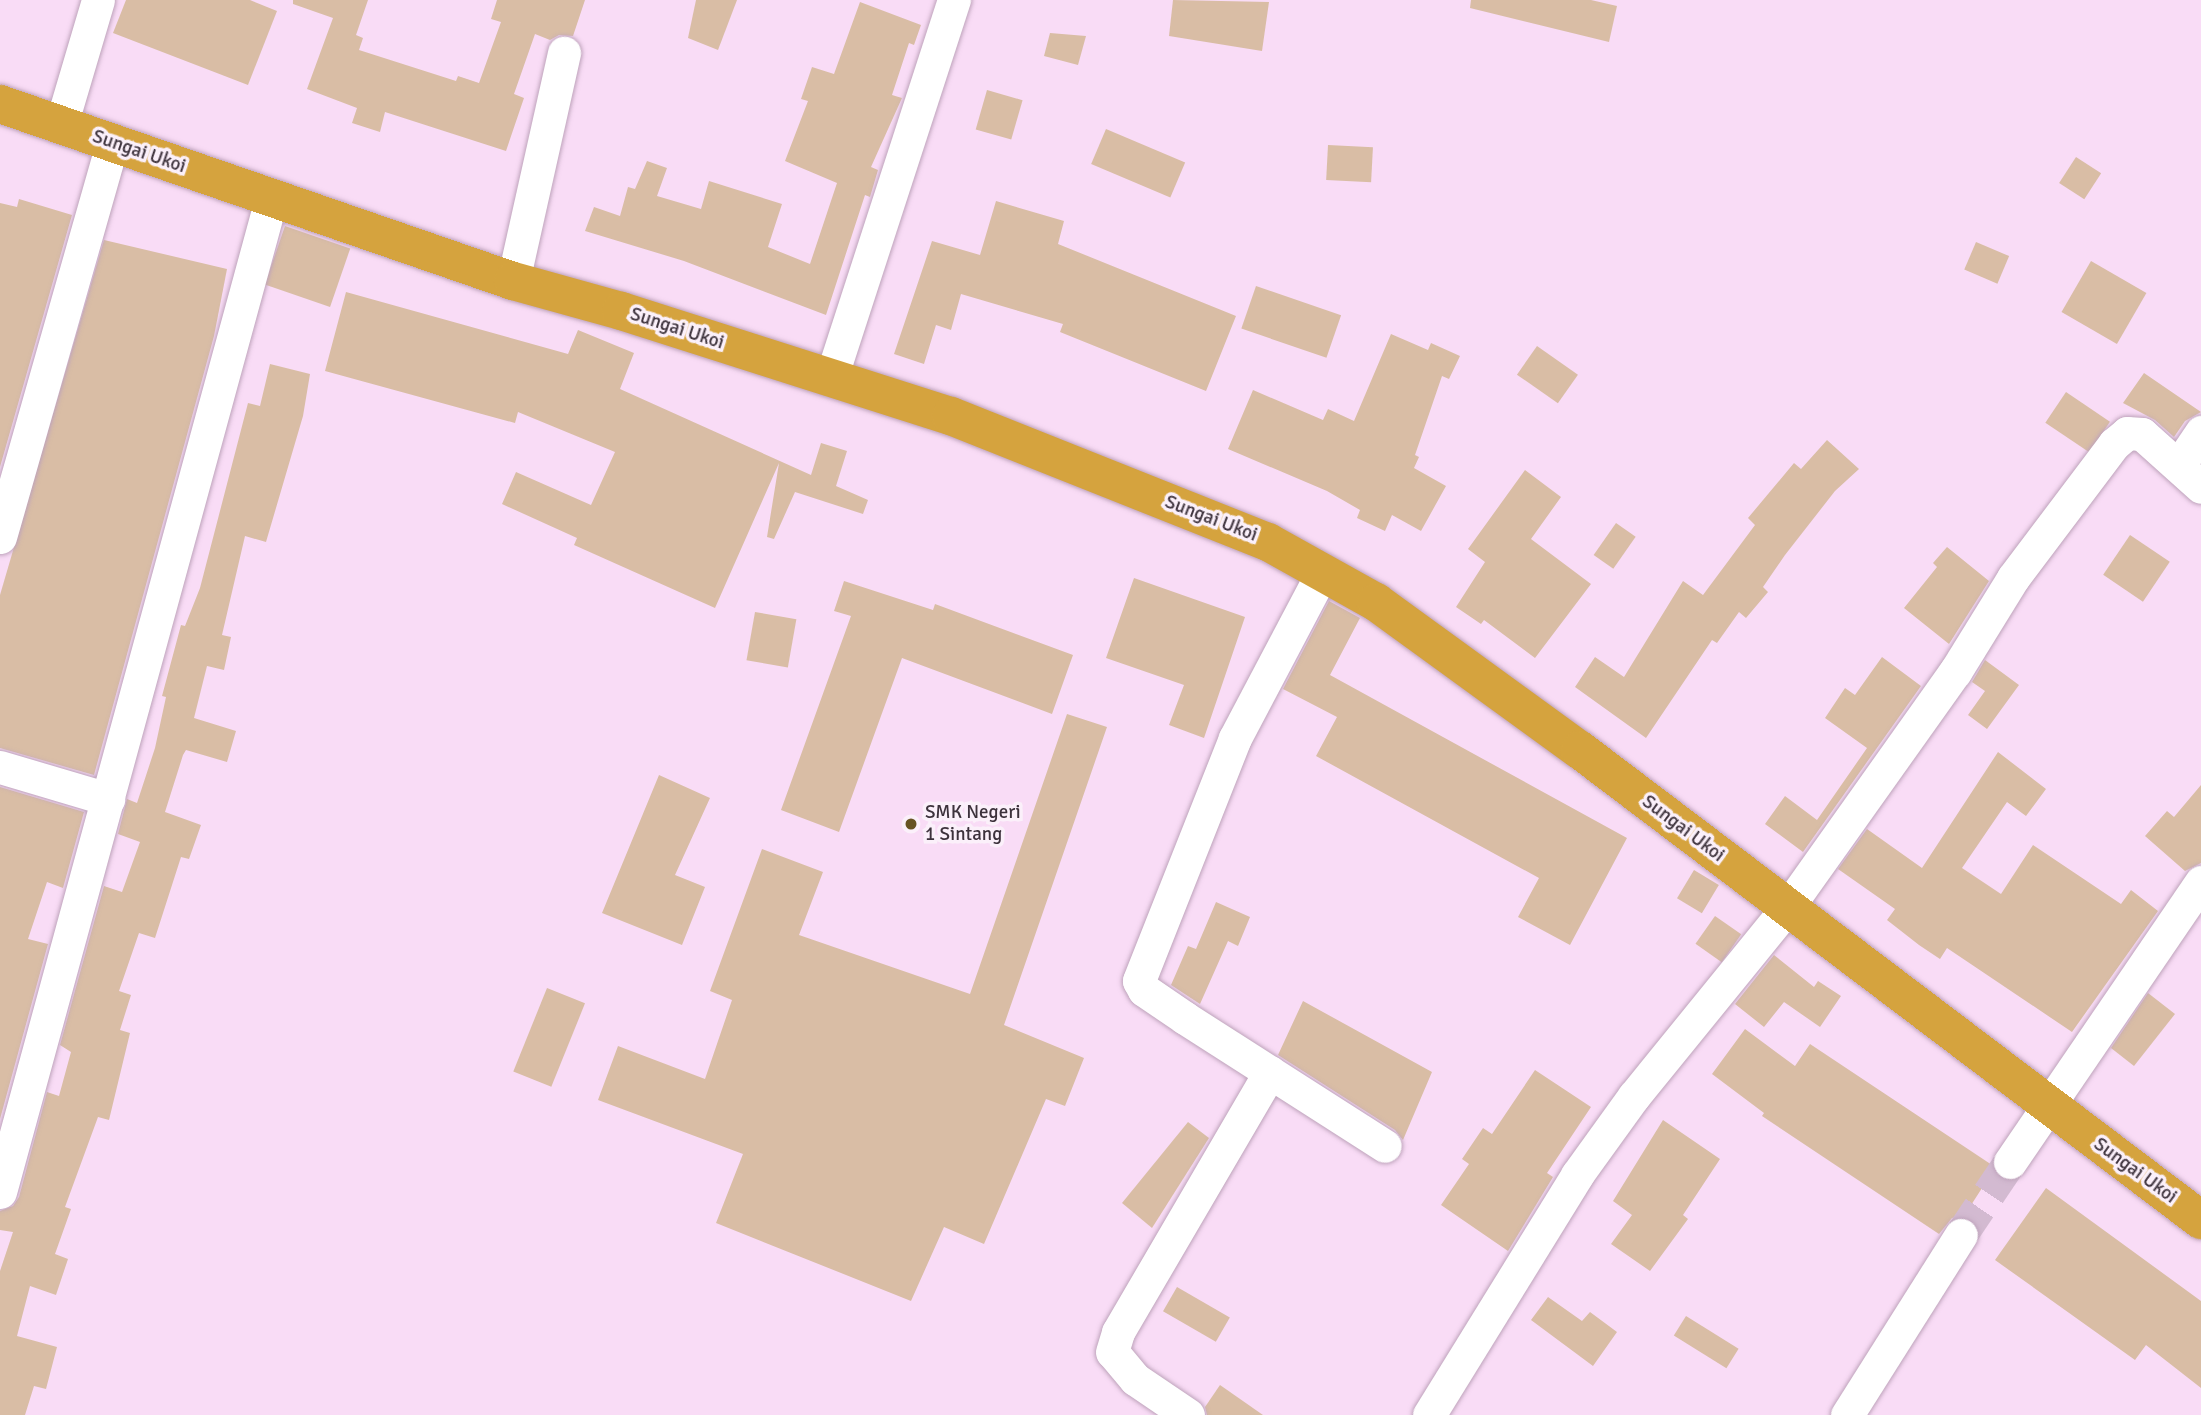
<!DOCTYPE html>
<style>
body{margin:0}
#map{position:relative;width:2201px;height:1415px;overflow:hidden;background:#f9dcf6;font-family:Signika,sans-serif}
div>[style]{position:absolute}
.building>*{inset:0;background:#d9bda5;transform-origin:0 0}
.street-tunnel>*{height:33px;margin-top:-16.5px;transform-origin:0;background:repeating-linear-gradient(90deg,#d3bad1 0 33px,transparent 0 50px)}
.roads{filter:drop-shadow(0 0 2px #bea3bb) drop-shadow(0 0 2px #bea3bb)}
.street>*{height:33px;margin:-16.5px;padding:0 16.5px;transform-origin:16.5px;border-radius:16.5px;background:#fff}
.highway>*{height:38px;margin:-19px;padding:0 19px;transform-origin:19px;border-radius:19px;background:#d5a33e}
.dots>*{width:19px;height:19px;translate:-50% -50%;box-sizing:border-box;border:4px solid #fbf0fa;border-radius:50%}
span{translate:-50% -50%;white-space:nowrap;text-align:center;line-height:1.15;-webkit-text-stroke:7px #fbf0fa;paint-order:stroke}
.street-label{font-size:19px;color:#3d323c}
.poi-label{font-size:19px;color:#3d323c}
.left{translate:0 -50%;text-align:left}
</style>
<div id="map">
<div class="building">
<i style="clip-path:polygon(126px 0,250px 0,277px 11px,248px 85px,113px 33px)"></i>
<i style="clip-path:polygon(293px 0,368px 0,356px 35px,363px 38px,359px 50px,456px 81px,458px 76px,479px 83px,501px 22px,491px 19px,497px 0,585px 0,573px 36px,559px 35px,550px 40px,535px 34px,514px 94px,524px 98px,506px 151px,385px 112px,380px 132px,352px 123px,357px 108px,307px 89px,333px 18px,293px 4px)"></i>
<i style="clip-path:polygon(696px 0,737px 0,718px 50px,688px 38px)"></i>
<i style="clip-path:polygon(1173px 0,1269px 2px,1262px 51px,1169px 36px)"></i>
<i style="clip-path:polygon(1471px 0,1591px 0,1617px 6px,1609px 42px,1470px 8px)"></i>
<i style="clip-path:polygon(860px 2px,921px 25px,914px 45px,909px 43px,892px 95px,902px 98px,871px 167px,878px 170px,870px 197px,865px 195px,826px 315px,684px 261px,585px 231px,594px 207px,620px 216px,628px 187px,635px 189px,647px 161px,667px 168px,657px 196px,701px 209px,709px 181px,782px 204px,768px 247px,810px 264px,837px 183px,785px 161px,808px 101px,801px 99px,812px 67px,834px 74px)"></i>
<i style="clip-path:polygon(1050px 33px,1086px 36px,1078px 65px,1044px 56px)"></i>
<i style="left:987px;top:90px;width:37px;height:41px;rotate:16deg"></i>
<i style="left:1106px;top:129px;width:86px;height:38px;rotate:23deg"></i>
<i style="left:1328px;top:145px;width:45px;height:35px;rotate:3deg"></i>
<i style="left:2076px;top:157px;width:30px;height:31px;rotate:33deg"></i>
<i style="clip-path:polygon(19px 199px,72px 215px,0 467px,0 203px,17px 207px)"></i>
<i style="clip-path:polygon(996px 201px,1064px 221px,1058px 244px,1236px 316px,1206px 391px,1060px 332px,1063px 324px,961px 294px,951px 330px,936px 325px,924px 364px,894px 354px,932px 241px,980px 255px)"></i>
<i style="left:285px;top:226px;width:69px;height:62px;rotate:19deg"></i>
<i style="clip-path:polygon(104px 240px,227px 269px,214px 336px,94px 775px,0 748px,0 595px)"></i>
<i style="left:1976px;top:242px;width:36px;height:30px;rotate:23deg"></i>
<i style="left:2091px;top:261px;width:64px;height:59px;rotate:30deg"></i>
<i style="left:1256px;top:286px;width:90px;height:45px;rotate:19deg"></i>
<i style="clip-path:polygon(346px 292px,568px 354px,578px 330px,634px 353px,620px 389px,811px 475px,821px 443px,847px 451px,836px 486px,868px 500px,863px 514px,795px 492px,774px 539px,767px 537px,779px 463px,715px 608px,574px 545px,577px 538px,502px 504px,516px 472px,591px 505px,615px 452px,518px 412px,515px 423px,325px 371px)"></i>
<i style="clip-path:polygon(1391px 334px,1428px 350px,1431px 343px,1460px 356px,1449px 379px,1442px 376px,1415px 455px,1419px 457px,1414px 468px,1446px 486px,1421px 531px,1392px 515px,1385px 531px,1357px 518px,1360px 510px,1327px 491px,1228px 449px,1253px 390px,1323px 420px,1328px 409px,1354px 421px)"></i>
<i style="left:1537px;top:346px;width:50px;height:35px;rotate:35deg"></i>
<i style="clip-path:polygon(270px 364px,310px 374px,303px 416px,266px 542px,245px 536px,222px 635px,231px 637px,224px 670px,207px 666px,194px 718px,236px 731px,227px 762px,186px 750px,183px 755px,165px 812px,201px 825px,189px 859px,181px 857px,155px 938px,139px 933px,119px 991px,131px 995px,120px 1030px,130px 1033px,109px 1120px,98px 1117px,65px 1207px,71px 1209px,55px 1254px,68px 1259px,56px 1295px,30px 1286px,17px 1336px,57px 1347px,46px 1389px,34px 1386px,25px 1415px,0 1415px,0 1271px,13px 1232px,0 1230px,0 1211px,13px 1206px,19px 1197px,47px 1092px,59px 1096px,71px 1052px,60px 1045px,104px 886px,122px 892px,140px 842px,118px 834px,127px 799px,137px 803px,155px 748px,166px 697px,162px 696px,181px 625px,185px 626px,200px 588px,248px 403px,260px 406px)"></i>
<i style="clip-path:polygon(2144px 373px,2201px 412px,2185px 421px,2174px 437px,2155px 420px,2123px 403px)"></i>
<i style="left:2066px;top:392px;width:53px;height:37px;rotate:34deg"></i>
<i style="clip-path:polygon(1827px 440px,1859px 469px,1835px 491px,1785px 555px,1763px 587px,1768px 592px,1746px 618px,1739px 612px,1717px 643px,1712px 640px,1646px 738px,1575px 687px,1595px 657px,1624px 677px,1683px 581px,1703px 595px,1755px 525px,1748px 518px,1794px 463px,1801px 469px)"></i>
<i style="clip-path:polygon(1525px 470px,1561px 497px,1531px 539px,1591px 584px,1535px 658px,1484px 620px,1481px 624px,1456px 607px,1485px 562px,1468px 549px)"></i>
<i style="left:1616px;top:523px;width:24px;height:39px;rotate:35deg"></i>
<i style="left:2130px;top:535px;width:48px;height:48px;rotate:34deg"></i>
<i style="clip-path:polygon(1947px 547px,1989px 581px,1949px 644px,1904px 608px,1937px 567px,1933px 563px)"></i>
<i style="clip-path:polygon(1134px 578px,1245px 617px,1204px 738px,1169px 725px,1184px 685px,1106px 658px)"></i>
<i style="clip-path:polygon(844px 581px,933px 610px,935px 604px,1073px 655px,1052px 714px,902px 658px,839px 832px,781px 810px,851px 616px,834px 611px)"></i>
<i style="clip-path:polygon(1329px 601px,1360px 618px,1330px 675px,1627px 838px,1570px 945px,1518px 917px,1539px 878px,1316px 756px,1337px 717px,1283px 689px)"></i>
<i style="left:755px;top:612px;width:42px;height:49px;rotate:10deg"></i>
<i style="clip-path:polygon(1882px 657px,1921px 686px,1803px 852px,1765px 824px,1785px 796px,1817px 820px,1867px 748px,1825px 718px,1845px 688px,1855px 695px)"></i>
<i style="clip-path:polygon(1985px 660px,2019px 685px,1987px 729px,1968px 715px,1985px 691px,1972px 682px)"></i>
<i style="clip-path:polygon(1067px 714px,1107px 727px,1004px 1025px,1084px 1058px,1065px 1106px,1046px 1099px,984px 1244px,944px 1227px,911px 1301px,716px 1223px,743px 1154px,598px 1100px,618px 1046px,705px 1079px,732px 1000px,710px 991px,762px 849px,823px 872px,799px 935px,970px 994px)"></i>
<i style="clip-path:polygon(1998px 752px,2046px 789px,2026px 816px,2007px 802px,1962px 868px,2001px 894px,2033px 845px,2121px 904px,2131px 890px,2158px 911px,2072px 1032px,1947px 948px,1940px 959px,1919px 945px,1887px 920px,1895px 909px,1838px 869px,1867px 829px,1922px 868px)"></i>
<i style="clip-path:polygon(659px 775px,710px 798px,675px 875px,705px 887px,682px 945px,602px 913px)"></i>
<i style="clip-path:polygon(2201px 785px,2201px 863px,2185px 871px,2145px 836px,2167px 811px,2174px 817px)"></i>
<i style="clip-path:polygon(0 787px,84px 812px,63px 888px,47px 882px,28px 939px,48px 944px,0 1119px)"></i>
<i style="left:1694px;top:870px;width:29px;height:33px;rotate:31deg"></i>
<i style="clip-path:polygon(1216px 902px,1250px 917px,1238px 946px,1228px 941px,1200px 1004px,1171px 985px,1188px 946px,1196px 949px)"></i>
<i style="left:1715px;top:916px;width:32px;height:34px;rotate:35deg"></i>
<i style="clip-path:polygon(1774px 955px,1814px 987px,1818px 981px,1841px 996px,1820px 1027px,1784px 1002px,1764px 1027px,1735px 1004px)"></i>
<i style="left:547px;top:988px;width:41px;height:90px;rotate:22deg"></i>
<i style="clip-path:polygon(2148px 993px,2175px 1014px,2134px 1066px,2111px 1048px)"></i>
<i style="clip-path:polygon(1303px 1001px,1432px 1072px,1403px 1140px,1395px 1130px,1278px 1055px)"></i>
<i style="clip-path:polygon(1745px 1029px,1795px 1066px,1810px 1044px,1992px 1165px,1993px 1171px,1964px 1216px,1952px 1218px,1939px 1234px,1762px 1116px,1764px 1113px,1712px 1074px)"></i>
<i style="clip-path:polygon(1535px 1070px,1591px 1107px,1547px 1173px,1553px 1177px,1508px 1251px,1441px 1205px,1469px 1164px,1462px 1159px,1483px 1128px,1492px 1134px)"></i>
<i style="clip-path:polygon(1663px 1120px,1720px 1159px,1683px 1215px,1688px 1219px,1650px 1271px,1611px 1244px,1632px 1215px,1613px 1201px)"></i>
<i style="clip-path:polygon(1188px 1122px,1209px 1138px,1152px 1228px,1122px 1203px)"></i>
<i style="clip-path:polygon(2046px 1188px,2201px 1301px,2201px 1388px,2146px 1345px,2135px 1360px,1995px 1260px)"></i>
<i style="left:1177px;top:1287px;width:61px;height:28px;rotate:30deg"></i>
<i style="clip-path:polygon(1548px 1297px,1582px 1321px,1590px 1312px,1617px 1332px,1593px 1366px,1531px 1320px)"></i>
<i style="left:1686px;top:1316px;width:62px;height:23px;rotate:32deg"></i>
<i style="clip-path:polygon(1220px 1385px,1263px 1415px,1207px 1415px,1205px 1407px)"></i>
</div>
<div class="street-tunnel">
<i style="left:1961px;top:1235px;width:88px;rotate:-56.1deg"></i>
</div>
<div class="roads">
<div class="street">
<i style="left:61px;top:125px;width:130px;rotate:-73.5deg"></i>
<i style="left:513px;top:281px;width:234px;rotate:-77.4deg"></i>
<i style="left:831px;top:378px;width:398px;rotate:-72deg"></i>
<i style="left:2179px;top:465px;width:40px;rotate:-56deg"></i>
<i style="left:0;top:537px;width:410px;rotate:-74.1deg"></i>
<i style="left:1322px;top:573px;width:187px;rotate:117.8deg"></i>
<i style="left:1235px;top:738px;width:261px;rotate:111.6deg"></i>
<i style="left:1139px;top:981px;width:10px;rotate:61deg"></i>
<i style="left:1144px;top:990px;width:50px;rotate:34.3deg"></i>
<i style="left:1185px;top:1018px;width:237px;rotate:32.6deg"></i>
<i style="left:0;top:767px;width:113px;rotate:16.5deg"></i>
<i style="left:2010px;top:1162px;width:339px;rotate:-55.7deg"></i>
<i style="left:0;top:1192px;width:1032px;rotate:-74.73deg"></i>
<i style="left:1188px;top:1415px;width:64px;rotate:-145.8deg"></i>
<i style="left:1135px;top:1379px;width:35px;rotate:-130deg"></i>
<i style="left:1112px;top:1352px;width:21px;rotate:-73deg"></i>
<i style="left:1118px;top:1332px;width:301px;rotate:-59.7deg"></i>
<i style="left:1429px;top:1415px;width:282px;rotate:-58.3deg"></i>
<i style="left:1577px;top:1175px;width:97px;rotate:-54.2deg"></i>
<i style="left:1634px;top:1096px;width:242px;rotate:-50.9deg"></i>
<i style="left:1787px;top:908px;width:290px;rotate:-54.6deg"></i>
<i style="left:1955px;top:672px;width:110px;rotate:-58.3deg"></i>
<i style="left:2013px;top:578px;width:168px;rotate:-53deg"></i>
<i style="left:2114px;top:444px;width:17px;rotate:-40deg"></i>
<i style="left:2127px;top:433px;width:15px;rotate:4deg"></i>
<i style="left:2142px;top:434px;width:79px;rotate:41.9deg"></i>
<i style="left:1847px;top:1415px;width:213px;rotate:-57.7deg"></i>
</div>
<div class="highway">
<i style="left:0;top:104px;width:543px;rotate:19.04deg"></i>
<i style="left:513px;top:281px;width:112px;rotate:15.5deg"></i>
<i style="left:621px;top:311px;width:346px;rotate:17.7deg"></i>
<i style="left:951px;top:416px;width:341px;rotate:21.7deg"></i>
<i style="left:1268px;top:542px;width:124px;rotate:29.1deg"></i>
<i style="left:1376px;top:602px;width:252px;rotate:36deg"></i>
<i style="left:1580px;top:750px;width:779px;rotate:37.12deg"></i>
</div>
</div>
<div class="dots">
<i style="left:911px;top:824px;background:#675322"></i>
</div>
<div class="street-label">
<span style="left:139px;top:152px;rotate:19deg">Sungai Ukoi</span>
<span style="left:677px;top:329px;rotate:18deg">Sungai Ukoi</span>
<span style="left:1211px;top:519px;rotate:21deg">Sungai Ukoi</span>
<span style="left:1683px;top:829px;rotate:37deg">Sungai Ukoi</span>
<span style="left:2135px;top:1171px;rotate:36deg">Sungai Ukoi</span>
</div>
<div class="poi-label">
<span class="left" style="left:925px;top:824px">SMK Negeri<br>1 Sintang</span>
</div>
</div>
